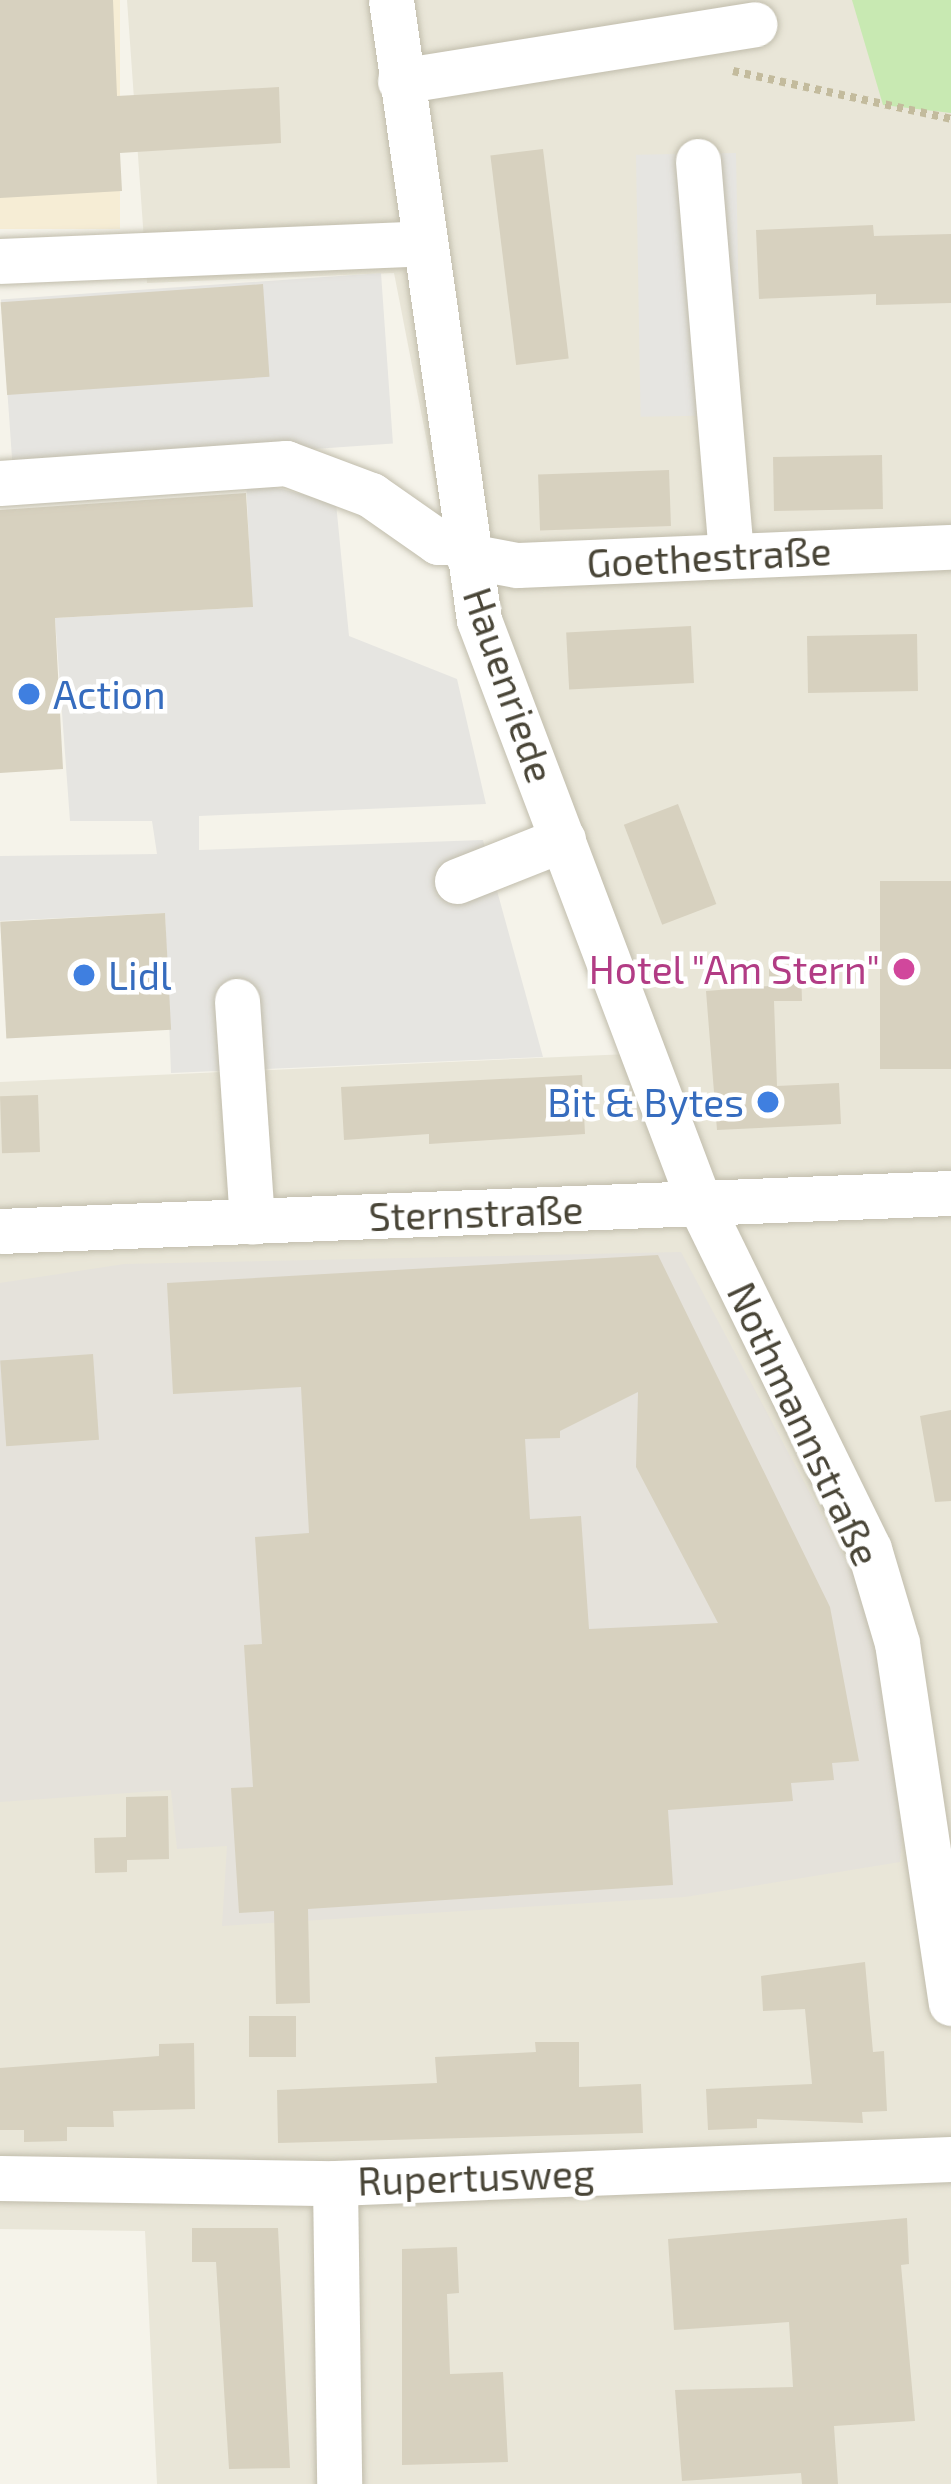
<!DOCTYPE html>
<meta charset="utf-8">
<style>
body{margin:0}
#map{position:relative;width:951px;height:2484px;overflow:hidden;background:#f5f3ea;font-family:"Exo 2",sans-serif}
div>[style]{position:absolute}
.residential>*{inset:0;background:#e9e6d8}
.commercial>*{inset:0;background:#f6edd5;transform-origin:0 0}
.industrial>*{inset:0;background:#e5e2db}
.green>*{inset:0;background:#c8e9b2}
.parking>*{inset:0;background:#e6e5e1;transform-origin:0 0}
.building>*{inset:0;background:#d7d1bf;transform-origin:0 0}
.path>*{height:8px;margin-top:-4px;transform-origin:0;background:repeating-linear-gradient(90deg,#c3bb9d 0 6px,transparent 0 12px)}
.roads{filter:drop-shadow(0 0 3px #c1bdac) drop-shadow(0 0 3px #c1bdac)}
.minor>*{height:45px;margin:-22.5px;padding:0 22.5px;transform-origin:22.5px;border-radius:22.5px;background:#fff}
.dots>*{width:33px;height:33px;translate:-50% -50%;box-sizing:border-box;border:6px solid #fff;border-radius:50%}
span{translate:-50% -50%;white-space:nowrap;text-align:center;line-height:1.15;-webkit-text-stroke:9px #fff;paint-order:stroke}
.street-label{font-size:39px;color:#494537}
.shop-label{font-size:39px;color:#366cbe}
.left{translate:0 -50%;text-align:left}
.right{translate:-100% -50%;text-align:right}
.hotel-label{font-size:39px;color:#b23c85}
</style>
<div id="map">
<div class="residential">
<i style="clip-path:polygon(127px 0,951px 0,951px 2484px,157px 2484px,145px 2231px,0 2229px,0 1082px,628px 1054px,463px 627px,394px 273px,147px 283px)"></i>
</div>
<div class="commercial">
<i style="left:0;top:0;width:120px;height:229px"></i>
</div>
<div class="industrial">
<i style="clip-path:polygon(681px 1252px,871px 1607px,905px 1806px,900px 1862px,685px 1897px,222px 1926px,227px 1846px,177px 1849px,171px 1790px,0 1802px,0 1283px,124px 1264px)"></i>
</div>
<div class="green">
<i style="clip-path:polygon(852px 0,951px 0,951px 113px,883px 105px)"></i>
</div>
<div class="parking">
<i style="left:736px;top:153px;width:262px;height:100px;rotate:89deg"></i>
<i style="left:381px;top:273px;width:171px;height:381px;rotate:86deg"></i>
<i style="clip-path:polygon(246px 480px,336px 503px,349px 636px,457px 679px,486px 804px,199px 816px,199px 850px,483px 840px,543px 1057px,171px 1073px,165px 913px,0 921px,0 856px,157px 854px,152px 821px,70px 821px,55px 618px,252px 607px)"></i>
</div>
<div class="building">
<i style="clip-path:polygon(0 0,113px 0,117px 96px,279px 87px,281px 143px,120px 153px,122px 191px,0 198px)"></i>
<i style="left:543px;top:149px;width:211px;height:53px;rotate:83deg"></i>
<i style="clip-path:polygon(873px 225px,874px 236px,951px 234px,951px 303px,876px 305px,876px 294px,759px 299px,756px 230px)"></i>
<i style="left:263px;top:284px;width:93px;height:263px;rotate:86deg"></i>
<i style="left:882px;top:455px;width:54px;height:109px;rotate:89deg"></i>
<i style="left:669px;top:470px;width:56px;height:131px;rotate:88deg"></i>
<i style="clip-path:polygon(246px 493px,253px 607px,55px 618px,63px 769px,0 773px,0 510px)"></i>
<i style="left:691px;top:626px;width:57px;height:125px;rotate:87deg"></i>
<i style="left:917px;top:634px;width:57px;height:110px;rotate:89deg"></i>
<i style="left:678px;top:804px;width:107px;height:58px;rotate:69deg"></i>
<i style="left:951px;top:881px;width:188px;height:71px;rotate:90deg"></i>
<i style="left:165px;top:913px;width:117px;height:165px;rotate:87deg"></i>
<i style="clip-path:polygon(769px 969px,801px 969px,802px 1001px,774px 1001px,777px 1086px,839px 1083px,841px 1124px,717px 1130px,706px 991px,769px 986px)"></i>
<i style="clip-path:polygon(582px 1075px,585px 1134px,429px 1144px,429px 1134px,344px 1140px,341px 1087px)"></i>
<i style="left:38px;top:1095px;width:57px;height:38px;rotate:88deg"></i>
<i style="clip-path:polygon(evenodd,658px 1255px,830px 1607px,859px 1761px,832px 1763px,834px 1780px,791px 1783px,793px 1801px,668px 1810px,673px 1885px,308px 1909px,310px 2003px,276px 2004px,274px 1911px,239px 1913px,231px 1788px,253px 1787px,244px 1645px,262px 1644px,255px 1537px,309px 1533px,301px 1387px,173px 1394px,167px 1283px,658px 1255px,638px 1392px,636px 1467px,718px 1623px,589px 1629px,581px 1516px,530px 1519px,525px 1439px,560px 1438px,560px 1431px,638px 1392px)"></i>
<i style="left:93px;top:1354px;width:86px;height:93px;rotate:86deg"></i>
<i style="clip-path:polygon(951px 1410px,951px 1501px,935px 1502px,920px 1416px)"></i>
<i style="clip-path:polygon(168px 1796px,169px 1859px,127px 1860px,127px 1872px,95px 1873px,94px 1838px,126px 1837px,126px 1850px,126px 1797px)"></i>
<i style="clip-path:polygon(865px 1962px,873px 2052px,884px 2051px,887px 2111px,862px 2112px,863px 2123px,757px 2119px,757px 2128px,708px 2130px,706px 2089px,812px 2084px,805px 2009px,763px 2011px,761px 1976px)"></i>
<i style="left:296px;top:2016px;width:41px;height:47px;rotate:90deg"></i>
<i style="clip-path:polygon(535px 2042px,579px 2042px,579px 2087px,641px 2084px,643px 2133px,278px 2143px,277px 2090px,437px 2083px,435px 2057px,536px 2052px)"></i>
<i style="clip-path:polygon(194px 2043px,195px 2109px,113px 2111px,114px 2127px,67px 2127px,67px 2141px,24px 2142px,24px 2130px,0 2130px,0 2068px,159px 2056px,159px 2044px)"></i>
<i style="clip-path:polygon(907px 2218px,909px 2264px,901px 2265px,915px 2421px,834px 2426px,838px 2484px,802px 2484px,801px 2473px,682px 2481px,675px 2390px,793px 2387px,789px 2322px,674px 2330px,668px 2239px)"></i>
<i style="clip-path:polygon(192px 2228px,278px 2228px,290px 2468px,229px 2469px,216px 2262px,192px 2262px)"></i>
<i style="clip-path:polygon(457px 2247px,459px 2293px,447px 2294px,450px 2374px,503px 2372px,508px 2462px,402px 2465px,402px 2249px)"></i>
</div>
<div class="path">
<i style="left:733px;top:71px;width:223px;rotate:12.4deg"></i>
</div>
<div class="roads">
<div class="minor">
<i style="left:391px;top:0;width:626px;rotate:81.92deg"></i>
<i style="left:479px;top:620px;width:624px;rotate:69.27deg"></i>
<i style="left:700px;top:1204px;width:384px;rotate:63.9deg"></i>
<i style="left:869px;top:1549px;width:98px;rotate:73.4deg"></i>
<i style="left:897px;top:1643px;width:364px;rotate:81.5deg"></i>
<i style="left:400px;top:81px;width:359px;rotate:-9.1deg"></i>
<i style="left:698px;top:161px;width:393px;rotate:85.2deg"></i>
<i style="left:0;top:261px;width:421px;rotate:-2.4deg"></i>
<i style="left:0;top:483px;width:287px;rotate:-4deg"></i>
<i style="left:286px;top:463px;width:91px;rotate:20.6deg"></i>
<i style="left:371px;top:495px;width:82px;rotate:35deg"></i>
<i style="left:438px;top:542px;width:27px"></i>
<i style="left:468px;top:556px;width:50px;rotate:10.4deg"></i>
<i style="left:517px;top:565px;width:434px;rotate:-2.4deg"></i>
<i style="left:457px;top:881px;width:114px;rotate:-21.6deg"></i>
<i style="left:237px;top:1001px;width:221px;rotate:86.1deg"></i>
<i style="left:0;top:1231px;width:952px;rotate:-2.29deg"></i>
<i style="left:0;top:2178px;width:335px;rotate:0.9deg"></i>
<i style="left:335px;top:2183px;width:616px;rotate:-2.23deg"></i>
<i style="left:335px;top:2183px;width:301px;rotate:89.2deg"></i>
</div>
</div>
<div class="dots">
<i style="left:29px;top:694px;background:#3f7fe0"></i>
<i style="left:904px;top:969px;background:#d1479c"></i>
<i style="left:84px;top:975px;background:#3f7fe0"></i>
<i style="left:768px;top:1102px;background:#3f7fe0"></i>
</div>
<div class="street-label">
<span style="left:709px;top:557px;rotate:-3deg">Goethestraße</span>
<span style="left:509px;top:685px;rotate:71deg">Hauenriede</span>
<span style="left:476px;top:1213px;rotate:-2deg">Sternstraße</span>
<span style="left:804px;top:1424px;rotate:65deg">Nothmannstraße</span>
<span style="left:476px;top:2177px;rotate:-2deg">Rupertusweg</span>
</div>
<div class="shop-label">
<span class="left" style="left:53px;top:694px">Action</span>
<span class="left" style="left:108px;top:975px">Lidl</span>
<span class="right" style="left:744px;top:1102px">Bit &amp; Bytes</span>
</div>
<div class="hotel-label">
<span class="right" style="left:880px;top:969px">Hotel "Am Stern"</span>
</div>
</div>
